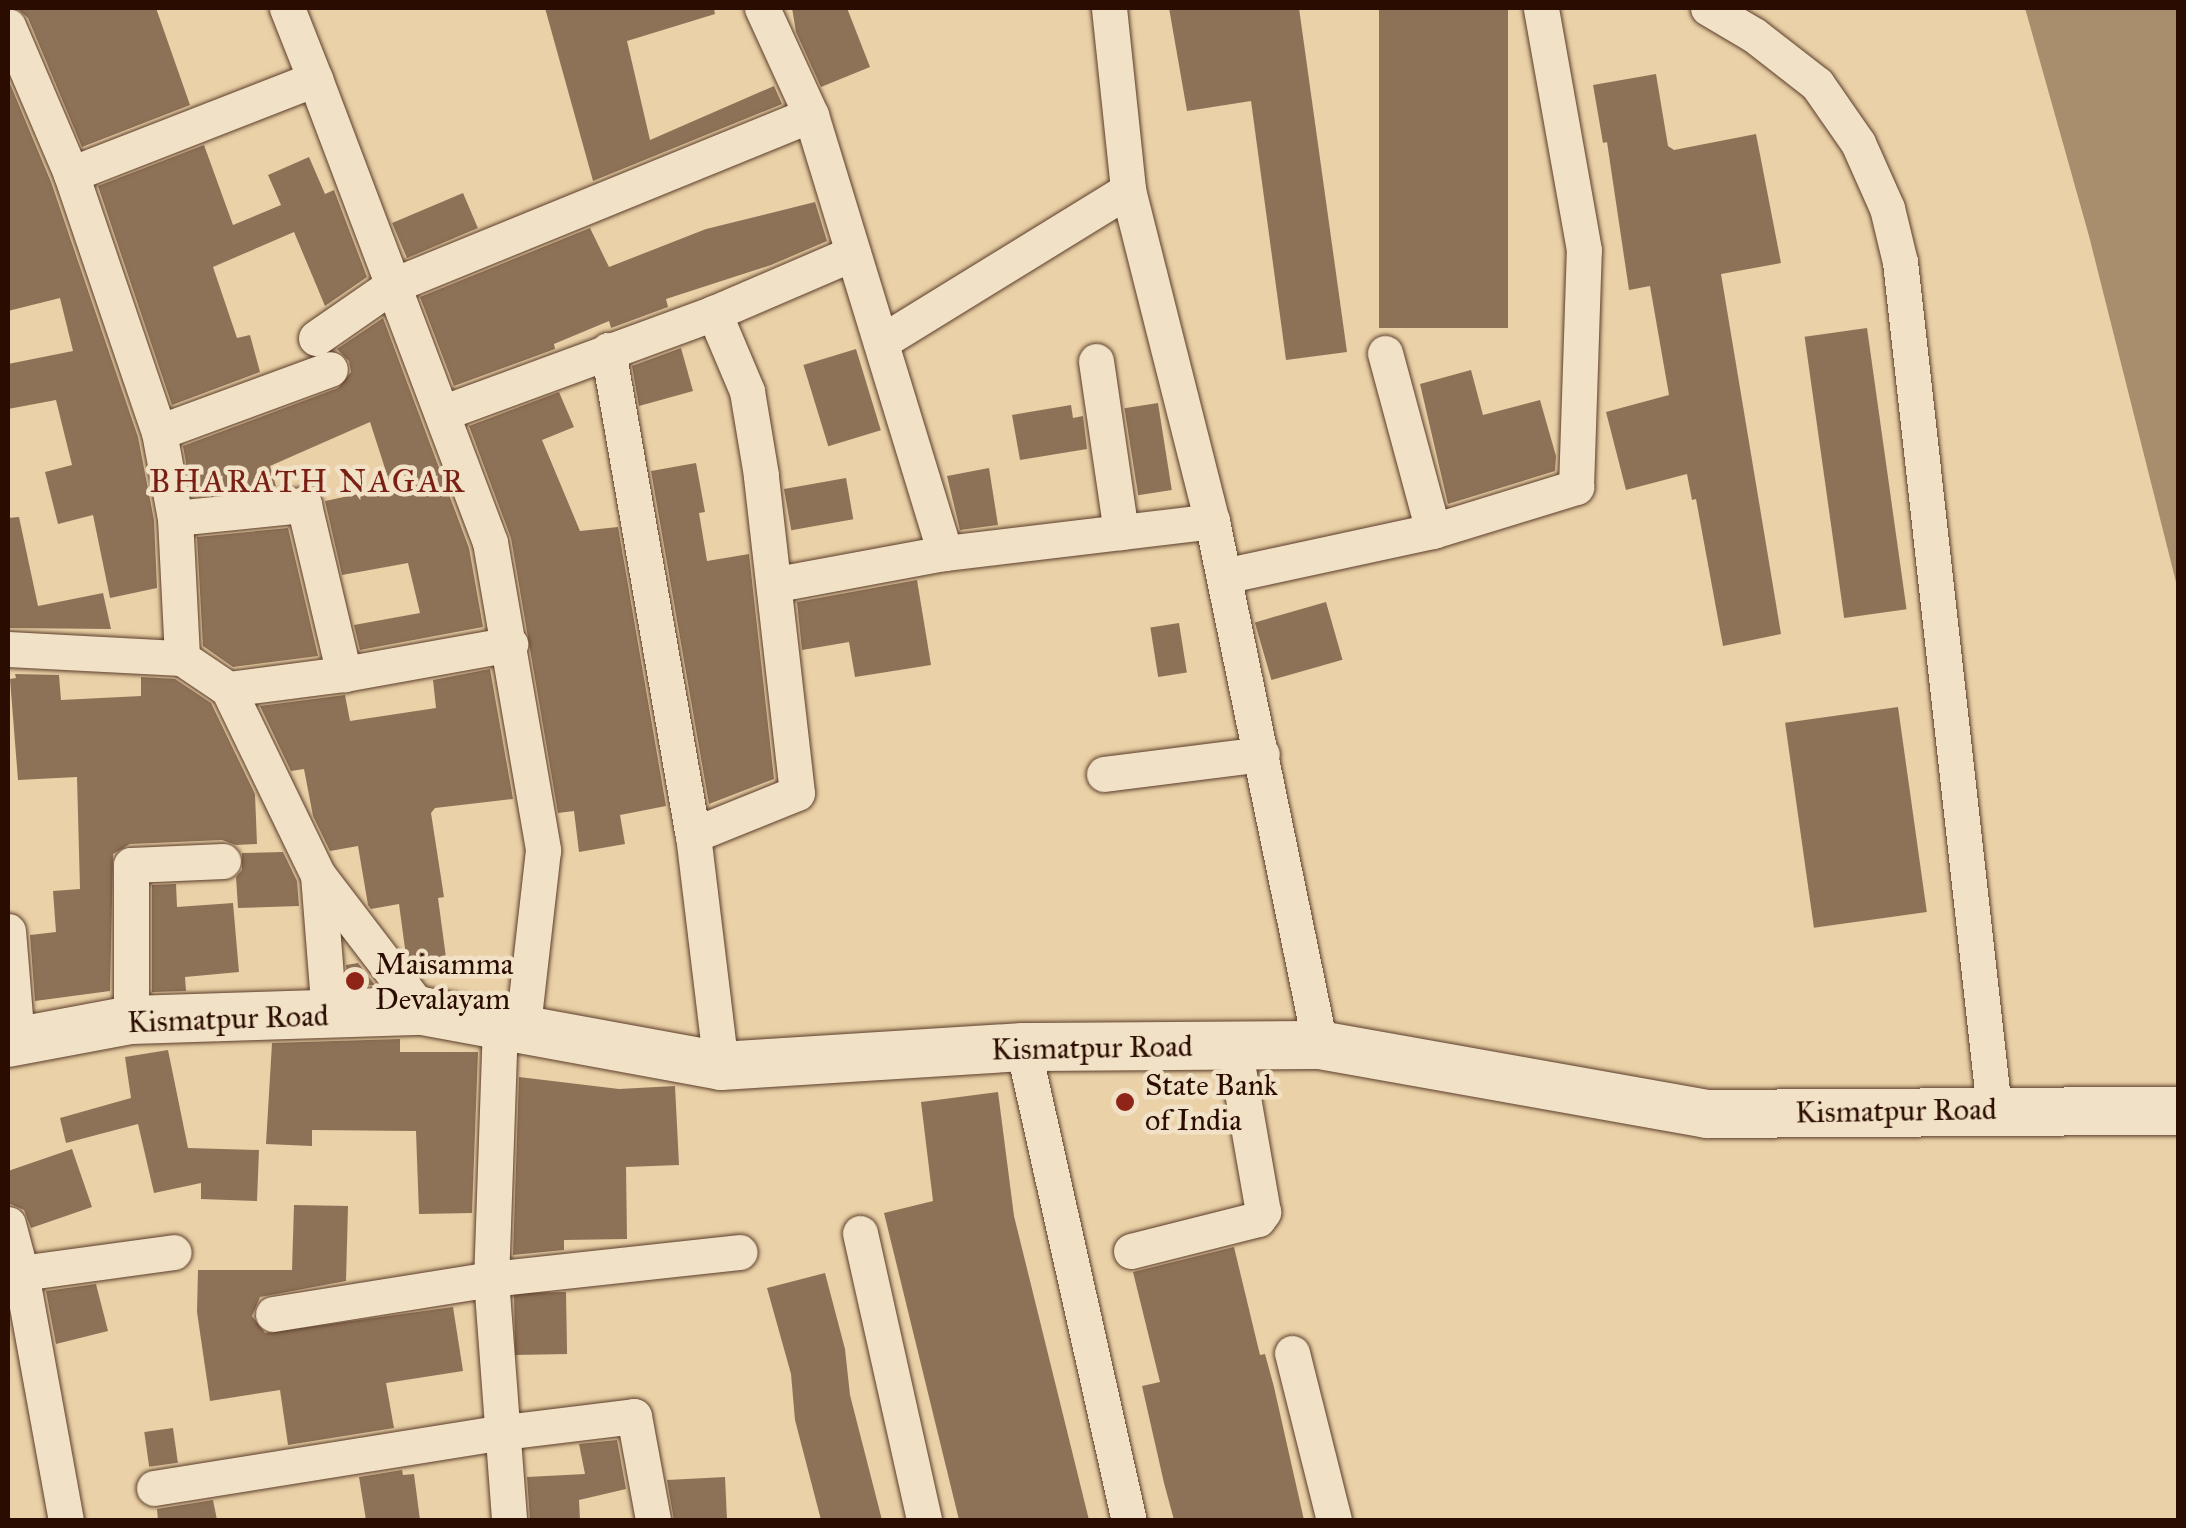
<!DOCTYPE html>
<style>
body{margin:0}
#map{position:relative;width:2186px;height:1528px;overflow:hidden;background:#ead1a7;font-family:"IM FELL Great Primer",serif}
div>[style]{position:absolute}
.water>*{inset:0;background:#a98e6e}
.building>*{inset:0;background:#8e7257;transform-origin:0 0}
.roads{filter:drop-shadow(0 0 2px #5b3d2a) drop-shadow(0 0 2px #5b3d2a)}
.street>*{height:35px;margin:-17.5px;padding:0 17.5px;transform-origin:17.5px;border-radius:17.5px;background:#f1e1c6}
.secondary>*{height:48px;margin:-24px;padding:0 24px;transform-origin:24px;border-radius:24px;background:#f1e1c6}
.dots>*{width:28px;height:28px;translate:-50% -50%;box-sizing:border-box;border:5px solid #f1e1c6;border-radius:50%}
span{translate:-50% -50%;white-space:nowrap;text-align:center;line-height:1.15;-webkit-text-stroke:9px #f1e1c6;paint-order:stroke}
.poi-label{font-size:30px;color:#2b0c00}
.left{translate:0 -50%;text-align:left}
.street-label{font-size:30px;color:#2b0c00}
.neighbourhood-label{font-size:32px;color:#7a1f14;letter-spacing:2.5px}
.frame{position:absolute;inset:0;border:10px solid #2b0c00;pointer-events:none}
</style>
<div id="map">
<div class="water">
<i style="clip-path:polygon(2025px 8px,2178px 8px,2178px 590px,2089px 236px)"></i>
</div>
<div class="building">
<i style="clip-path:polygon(17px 8px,156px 8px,190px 105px,82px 147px,28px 18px)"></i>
<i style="clip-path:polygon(545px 8px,714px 8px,715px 14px,627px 41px,650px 140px,774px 86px,782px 104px,593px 181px)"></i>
<i style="clip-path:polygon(792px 8px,847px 8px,870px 67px,821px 87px,796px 32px)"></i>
<i style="clip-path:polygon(1169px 8px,1299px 8px,1347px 352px,1286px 360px,1251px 101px,1187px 111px)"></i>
<i style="left:1379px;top:8px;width:129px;height:320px"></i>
<i style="clip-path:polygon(1656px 74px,1668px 146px,1674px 150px,1756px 134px,1781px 263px,1721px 274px,1781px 634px,1723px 646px,1696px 499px,1692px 500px,1687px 474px,1626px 490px,1606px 412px,1669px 395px,1650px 286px,1629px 290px,1607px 142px,1603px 143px,1593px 85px)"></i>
<i style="clip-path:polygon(8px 79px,51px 182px,138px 437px,154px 520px,157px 588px,110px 598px,93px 515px,58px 524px,45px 472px,72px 465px,56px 400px,8px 409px,8px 364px,73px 351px,60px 298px,8px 311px)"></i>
<i style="clip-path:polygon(204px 145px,233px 225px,281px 205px,268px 175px,309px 157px,325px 194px,334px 190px,367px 277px,325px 306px,294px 232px,213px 267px,237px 338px,250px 335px,260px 372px,172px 405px,98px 186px)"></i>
<i style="left:463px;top:193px;width:38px;height:77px;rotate:67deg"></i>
<i style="clip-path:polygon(815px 202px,827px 241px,771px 265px,666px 299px,668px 307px,611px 328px,609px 321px,554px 344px,555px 349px,454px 386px,420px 297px,590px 228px,609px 267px,706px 229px)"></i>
<i style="clip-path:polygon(383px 318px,469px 548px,483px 627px,360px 650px,354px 625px,420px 613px,408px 563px,342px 575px,325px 501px,391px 487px,370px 422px,270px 466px,276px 486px,192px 495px,183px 446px,338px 388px,351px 372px,349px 361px,337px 349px)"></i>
<i style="left:1867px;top:328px;width:284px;height:63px;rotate:82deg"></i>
<i style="clip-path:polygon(681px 348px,693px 391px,639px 406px,632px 366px)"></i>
<i style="left:856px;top:349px;width:85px;height:55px;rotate:73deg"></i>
<i style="clip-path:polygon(1471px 370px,1483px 415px,1540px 400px,1556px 456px,1555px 471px,1448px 504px,1420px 384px)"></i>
<i style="clip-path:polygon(559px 392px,574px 427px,542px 440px,580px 531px,618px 527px,666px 806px,620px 815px,625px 844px,579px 852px,574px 811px,558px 813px,511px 538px,469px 426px)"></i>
<i style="left:1158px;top:403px;width:88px;height:34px;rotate:81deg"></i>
<i style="clip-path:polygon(1071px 405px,1073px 418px,1083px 416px,1087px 449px,1020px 460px,1012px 415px)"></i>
<i style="clip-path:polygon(696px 463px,705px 512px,699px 513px,707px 561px,749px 554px,774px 779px,709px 804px,651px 471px)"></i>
<i style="clip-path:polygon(989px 468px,998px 525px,960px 530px,947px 476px)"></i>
<i style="left:846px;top:478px;width:42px;height:63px;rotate:80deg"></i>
<i style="clip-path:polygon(19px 517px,38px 606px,103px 593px,111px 629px,8px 628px,8px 518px)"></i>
<i style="clip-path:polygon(288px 528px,318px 656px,233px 667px,203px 646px,197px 537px)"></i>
<i style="clip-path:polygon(917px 580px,931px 665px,855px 677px,849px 642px,802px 650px,797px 602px)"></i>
<i style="left:1326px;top:602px;width:60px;height:74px;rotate:74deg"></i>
<i style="left:1179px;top:623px;width:50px;height:29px;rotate:81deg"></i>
<i style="clip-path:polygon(490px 669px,513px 799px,435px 808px,431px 813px,444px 897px,438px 898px,447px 965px,417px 970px,406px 956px,399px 904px,371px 909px,368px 905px,358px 846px,330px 851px,313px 816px,304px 769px,291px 771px,260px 706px,345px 695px,350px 721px,436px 708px,433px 680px)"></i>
<i style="clip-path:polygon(15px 674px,59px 675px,61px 700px,141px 696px,141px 677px,175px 679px,211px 703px,255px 794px,257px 844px,236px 845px,222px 840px,130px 844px,113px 854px,110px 991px,35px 1001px,30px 935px,56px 932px,53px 891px,80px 889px,77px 777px,18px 780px,10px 679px,16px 678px)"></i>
<i style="left:1898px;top:707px;width:207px;height:114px;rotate:82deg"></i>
<i style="clip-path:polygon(283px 852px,297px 881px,299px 906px,238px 908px,236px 877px,242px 870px,242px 853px)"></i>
<i style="clip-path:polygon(176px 884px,177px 907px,233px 903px,239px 972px,185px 977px,186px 991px,152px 992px,152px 885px)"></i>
<i style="clip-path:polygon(358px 963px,375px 985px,348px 986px,346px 965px)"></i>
<i style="clip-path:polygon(400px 1039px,400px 1052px,478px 1052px,472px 1213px,419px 1214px,416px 1131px,312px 1130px,312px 1146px,266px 1144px,272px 1043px)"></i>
<i style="clip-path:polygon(168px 1050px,188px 1148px,259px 1150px,257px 1201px,201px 1199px,201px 1183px,154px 1193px,138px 1124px,66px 1143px,60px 1118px,131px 1098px,125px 1057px)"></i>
<i style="clip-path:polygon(519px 1077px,619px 1089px,675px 1086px,679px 1165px,626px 1167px,627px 1239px,564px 1240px,564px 1250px,513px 1255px)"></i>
<i style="clip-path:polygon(998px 1092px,1014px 1216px,1089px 1520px,959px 1520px,884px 1213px,933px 1201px,921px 1102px)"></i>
<i style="clip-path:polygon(72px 1149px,92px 1207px,31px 1228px,24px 1210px,8px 1203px,8px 1171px)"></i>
<i style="clip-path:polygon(294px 1205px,348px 1206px,346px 1281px,260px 1297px,252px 1316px,265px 1333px,453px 1307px,463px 1371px,386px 1383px,394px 1428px,288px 1445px,280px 1390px,210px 1401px,197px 1312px,198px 1270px,292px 1270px)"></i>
<i style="clip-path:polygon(1234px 1247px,1260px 1355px,1265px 1354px,1274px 1387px,1304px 1520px,1174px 1520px,1164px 1483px,1142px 1386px,1160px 1382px,1133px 1272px)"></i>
<i style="clip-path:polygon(825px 1273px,845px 1349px,850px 1395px,882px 1520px,821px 1520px,795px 1420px,791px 1374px,767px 1288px)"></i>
<i style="clip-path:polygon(96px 1284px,108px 1331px,56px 1344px,46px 1291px)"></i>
<i style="left:566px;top:1292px;width:62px;height:52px;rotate:89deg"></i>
<i style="left:173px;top:1428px;width:35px;height:29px;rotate:82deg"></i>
<i style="clip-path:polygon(617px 1440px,626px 1489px,579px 1500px,580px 1520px,530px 1520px,527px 1477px,585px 1474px,579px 1444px)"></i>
<i style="clip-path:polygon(402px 1470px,403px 1475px,414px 1474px,420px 1520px,366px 1520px,359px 1477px)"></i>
<i style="clip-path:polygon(725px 1477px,727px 1520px,674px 1520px,667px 1480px)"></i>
<i style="clip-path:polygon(213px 1500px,217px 1520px,158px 1520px,157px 1509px)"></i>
</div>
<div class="roads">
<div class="street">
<i style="left:287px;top:8px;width:76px;rotate:68.5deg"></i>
<i style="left:762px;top:8px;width:118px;rotate:65.4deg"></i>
<i style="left:811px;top:115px;width:458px;rotate:73deg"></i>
<i style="left:945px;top:553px;width:269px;rotate:-6.8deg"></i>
<i style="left:1212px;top:521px;width:535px;rotate:78.35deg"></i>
<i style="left:1109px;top:8px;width:183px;rotate:84deg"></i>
<i style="left:1128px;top:190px;width:341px;rotate:75.8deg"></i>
<i style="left:1708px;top:8px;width:53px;rotate:30.4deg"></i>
<i style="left:1754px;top:35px;width:80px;rotate:37.9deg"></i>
<i style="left:1817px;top:84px;width:72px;rotate:55.2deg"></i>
<i style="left:1858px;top:143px;width:71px;rotate:66deg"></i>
<i style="left:1887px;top:208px;width:56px;rotate:76.5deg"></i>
<i style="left:1900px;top:262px;width:852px;rotate:83.67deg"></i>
<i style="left:8px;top:26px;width:161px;rotate:66.9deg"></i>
<i style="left:71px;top:174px;width:273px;rotate:71.2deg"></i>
<i style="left:159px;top:432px;width:87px;rotate:79.5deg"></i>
<i style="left:175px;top:518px;width:140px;rotate:87.1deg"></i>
<i style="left:71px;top:174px;width:262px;rotate:-21.3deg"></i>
<i style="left:315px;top:79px;width:495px;rotate:69.3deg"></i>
<i style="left:490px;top:542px;width:313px;rotate:80.2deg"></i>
<i style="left:543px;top:850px;width:177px;rotate:96.5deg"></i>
<i style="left:316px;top:338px;width:91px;rotate:-34.7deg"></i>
<i style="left:391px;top:286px;width:453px;rotate:-22.2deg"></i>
<i style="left:881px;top:342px;width:290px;rotate:-31.6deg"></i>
<i style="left:608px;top:350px;width:492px;rotate:80.1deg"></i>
<i style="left:693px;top:835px;width:233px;rotate:83.1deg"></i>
<i style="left:1385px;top:353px;width:184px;rotate:74.9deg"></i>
<i style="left:1096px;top:361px;width:173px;rotate:81.7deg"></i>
<i style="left:442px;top:413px;width:290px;rotate:-20.2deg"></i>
<i style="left:714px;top:313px;width:151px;rotate:-23.3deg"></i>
<i style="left:159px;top:432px;width:182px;rotate:-20.2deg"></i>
<i style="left:175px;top:518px;width:130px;rotate:-5.8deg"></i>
<i style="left:304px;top:505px;width:174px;rotate:76.7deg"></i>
<i style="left:1224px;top:576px;width:214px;rotate:-12.2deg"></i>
<i style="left:1433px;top:531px;width:150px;rotate:-17.1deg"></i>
<i style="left:1576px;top:487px;width:237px;rotate:-88.1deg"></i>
<i style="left:1584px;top:250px;width:246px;rotate:-100.1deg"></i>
<i style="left:777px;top:584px;width:171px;rotate:-10.5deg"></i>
<i style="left:8px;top:649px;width:174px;rotate:3deg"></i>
<i style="left:182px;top:658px;width:55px;rotate:34deg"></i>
<i style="left:228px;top:689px;width:117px;rotate:-7.4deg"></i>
<i style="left:344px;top:674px;width:169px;rotate:-10.2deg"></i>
<i style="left:228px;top:689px;width:207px;rotate:64.2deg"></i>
<i style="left:318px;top:875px;width:171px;rotate:52.6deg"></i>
<i style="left:1104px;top:774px;width:159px;rotate:-7.2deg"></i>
<i style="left:693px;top:835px;width:112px;rotate:-22deg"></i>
<i style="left:797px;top:793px;width:320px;rotate:-96.5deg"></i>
<i style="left:761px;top:475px;width:85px;rotate:-99.5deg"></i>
<i style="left:747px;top:391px;width:85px;rotate:-112.9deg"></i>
<i style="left:318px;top:875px;width:140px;rotate:85.5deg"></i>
<i style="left:8px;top:931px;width:110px;rotate:85.3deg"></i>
<i style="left:131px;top:1020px;width:155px;rotate:-90deg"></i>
<i style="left:131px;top:865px;width:92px;rotate:-2.5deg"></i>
<i style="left:500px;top:1024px;width:255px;rotate:92deg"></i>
<i style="left:491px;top:1279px;width:242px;rotate:85.7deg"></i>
<i style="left:1023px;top:1047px;width:485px;rotate:77.4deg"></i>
<i style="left:8px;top:1224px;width:51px;rotate:75.1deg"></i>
<i style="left:21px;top:1273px;width:251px;rotate:79.7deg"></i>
<i style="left:860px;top:1233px;width:294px;rotate:77.4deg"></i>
<i style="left:1131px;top:1251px;width:131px;rotate:-14.1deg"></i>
<i style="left:1258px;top:1219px;width:9px;rotate:-54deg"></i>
<i style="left:1263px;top:1212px;width:169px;rotate:-99.9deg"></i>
<i style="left:21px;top:1273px;width:154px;rotate:-7.8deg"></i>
<i style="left:273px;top:1314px;width:221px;rotate:-9.1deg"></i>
<i style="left:491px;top:1279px;width:250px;rotate:-6.2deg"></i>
<i style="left:1292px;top:1353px;width:172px;rotate:75.9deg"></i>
<i style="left:154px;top:1488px;width:354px;rotate:-9.1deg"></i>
<i style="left:504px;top:1432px;width:131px;rotate:-7deg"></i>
<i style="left:634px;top:1416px;width:106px;rotate:79.6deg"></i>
</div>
<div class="secondary">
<i style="left:8px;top:1043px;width:125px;rotate:-10.6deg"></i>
<i style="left:131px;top:1020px;width:291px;rotate:-1.8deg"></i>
<i style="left:422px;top:1011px;width:304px;rotate:10.4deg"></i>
<i style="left:721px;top:1066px;width:303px;rotate:-3.6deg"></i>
<i style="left:1023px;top:1047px;width:297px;rotate:-0.4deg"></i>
<i style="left:1320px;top:1045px;width:393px;rotate:10.1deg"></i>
<i style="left:1707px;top:1114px;width:471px;rotate:-0.4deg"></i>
</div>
</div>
<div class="dots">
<i style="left:355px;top:981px;background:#8f2418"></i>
<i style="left:1125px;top:1102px;background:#8f2418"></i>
</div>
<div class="poi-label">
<span class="left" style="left:375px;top:981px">Maisamma<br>Devalayam</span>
<span class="left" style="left:1145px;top:1102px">State Bank<br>of India</span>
</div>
<div class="street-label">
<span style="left:228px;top:1019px;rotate:-2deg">Kismatpur Road</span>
<span style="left:1092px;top:1048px;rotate:-1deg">Kismatpur Road</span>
<span style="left:1896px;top:1111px;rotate:-1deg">Kismatpur Road</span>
</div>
<div class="neighbourhood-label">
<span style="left:308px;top:482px">BHARATH NAGAR</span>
</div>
<div class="frame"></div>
</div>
